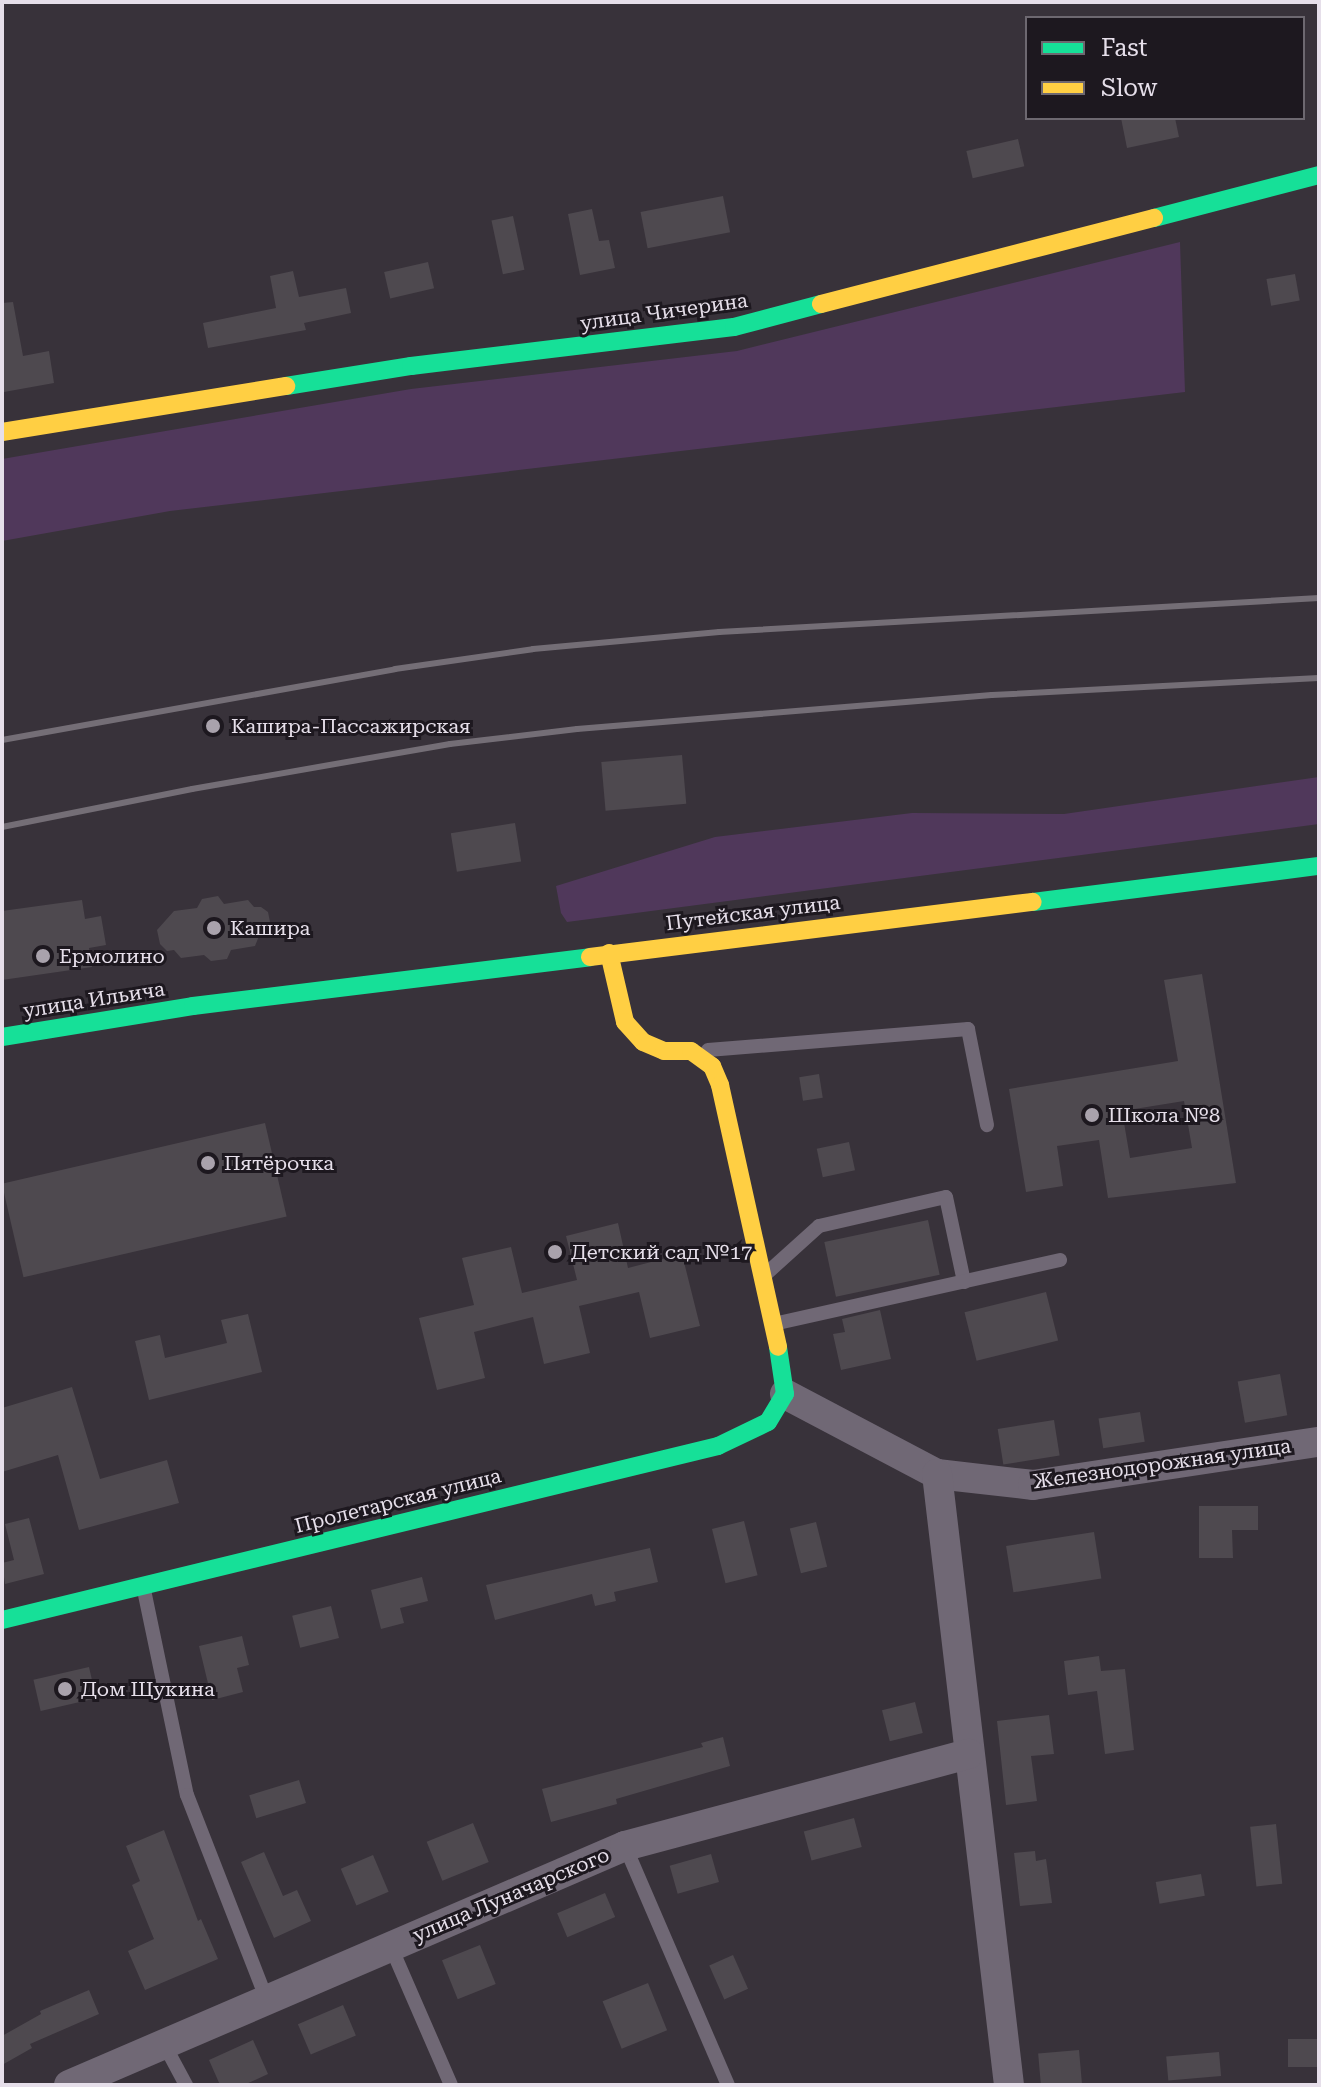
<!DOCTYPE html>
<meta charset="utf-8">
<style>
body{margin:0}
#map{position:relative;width:1321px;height:2087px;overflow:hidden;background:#38323a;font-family:"Roboto Serif",serif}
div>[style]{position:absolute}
.green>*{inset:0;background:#50385b}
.building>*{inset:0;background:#4e494f;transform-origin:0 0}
.lane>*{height:14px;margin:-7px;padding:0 7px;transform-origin:7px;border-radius:7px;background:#706875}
.street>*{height:30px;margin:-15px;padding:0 15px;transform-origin:15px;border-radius:15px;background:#706875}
.fast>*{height:18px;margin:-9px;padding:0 9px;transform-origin:9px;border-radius:9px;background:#16e098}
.slow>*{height:18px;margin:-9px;padding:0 9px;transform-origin:9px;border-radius:9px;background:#ffcf43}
.rail>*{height:6px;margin:-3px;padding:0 3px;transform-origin:3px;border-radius:3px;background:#746e76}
.dots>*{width:22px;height:22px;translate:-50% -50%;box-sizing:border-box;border:4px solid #1d181f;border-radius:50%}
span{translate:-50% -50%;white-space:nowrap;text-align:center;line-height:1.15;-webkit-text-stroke:6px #1d181f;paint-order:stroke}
.street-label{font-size:20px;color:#e6dfea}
.poi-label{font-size:20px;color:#e6dfea}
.left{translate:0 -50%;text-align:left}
.frame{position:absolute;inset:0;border:4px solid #e6dfea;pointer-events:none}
.legend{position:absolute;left:1025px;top:16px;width:280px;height:104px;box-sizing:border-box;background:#1d181f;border:2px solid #6d6870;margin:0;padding:10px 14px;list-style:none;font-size:24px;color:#e6dfea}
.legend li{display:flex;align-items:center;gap:16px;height:40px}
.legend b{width:40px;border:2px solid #6d6870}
</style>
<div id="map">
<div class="green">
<i style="clip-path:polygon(1180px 242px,1185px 392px,170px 511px,2px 541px,2px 459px,411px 389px,737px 351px)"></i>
<i style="clip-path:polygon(1319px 777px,1319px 824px,567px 922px,561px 913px,556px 886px,715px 837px,912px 813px,1064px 814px)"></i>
</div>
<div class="building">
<i style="clip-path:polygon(1121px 118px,1175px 118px,1179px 137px,1127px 148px)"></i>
<i style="left:1018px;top:139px;width:28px;height:53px;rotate:77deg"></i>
<i style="left:723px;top:196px;width:37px;height:84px;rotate:79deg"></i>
<i style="clip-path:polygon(592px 209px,599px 241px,609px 240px,615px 268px,580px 275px,568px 214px)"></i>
<i style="left:513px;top:216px;width:55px;height:22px;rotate:78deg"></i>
<i style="left:428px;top:262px;width:27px;height:45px;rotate:77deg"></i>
<i style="clip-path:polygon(293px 271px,299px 297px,346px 288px,351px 313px,304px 323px,306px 330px,208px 348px,203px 323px,276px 308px,270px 276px)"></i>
<i style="left:1295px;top:274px;width:27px;height:29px;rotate:80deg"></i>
<i style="clip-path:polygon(13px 302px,23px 356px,49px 351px,54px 383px,4px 392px,2px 303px)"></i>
<i style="left:682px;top:755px;width:49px;height:81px;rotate:85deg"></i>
<i style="left:515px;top:823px;width:39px;height:65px;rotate:81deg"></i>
<i style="clip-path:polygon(218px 896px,224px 904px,248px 900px,254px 907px,261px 907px,268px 912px,271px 927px,266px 936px,259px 936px,255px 946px,231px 950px,227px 959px,211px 961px,204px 955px,181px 958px,174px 950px,167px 951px,160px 944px,157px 930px,174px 911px,197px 908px,202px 899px)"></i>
<i style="clip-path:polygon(82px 900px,85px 919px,101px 916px,106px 945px,89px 948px,92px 967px,2px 980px,2px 911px)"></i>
<i style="clip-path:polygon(evenodd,1202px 974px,1236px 1183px,1108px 1198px,1099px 1140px,1057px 1146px,1063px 1186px,1026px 1192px,1009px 1089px,1178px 1061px,1164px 980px,1202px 974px,1184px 1101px,1192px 1148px,1130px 1158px,1122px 1111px,1184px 1101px)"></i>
<i style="left:819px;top:1074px;width:24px;height:20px;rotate:81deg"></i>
<i style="left:265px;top:1123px;width:96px;height:270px;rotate:77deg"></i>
<i style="left:849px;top:1142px;width:29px;height:33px;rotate:78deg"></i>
<i style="left:928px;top:1220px;width:56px;height:106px;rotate:78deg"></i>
<i style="clip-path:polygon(618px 1223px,628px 1268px,682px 1254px,700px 1326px,650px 1338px,639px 1292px,579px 1306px,590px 1353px,544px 1364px,533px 1317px,474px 1332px,485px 1378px,437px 1390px,419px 1318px,474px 1305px,462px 1258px,511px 1247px,522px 1293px,577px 1280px,566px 1236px)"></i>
<i style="left:1046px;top:1292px;width:50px;height:84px;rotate:76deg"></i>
<i style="clip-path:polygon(880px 1310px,891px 1359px,841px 1370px,833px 1334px,845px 1332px,842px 1319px)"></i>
<i style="clip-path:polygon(248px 1314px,262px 1372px,149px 1400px,135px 1341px,160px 1335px,165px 1358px,227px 1343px,221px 1320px)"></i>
<i style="left:1280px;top:1374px;width:42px;height:43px;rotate:80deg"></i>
<i style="clip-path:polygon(72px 1387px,100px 1479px,167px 1460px,179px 1503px,79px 1530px,58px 1455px,2px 1472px,2px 1408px)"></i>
<i style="left:1140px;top:1412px;width:30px;height:42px;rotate:81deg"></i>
<i style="left:1054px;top:1420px;width:36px;height:57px;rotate:81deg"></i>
<i style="clip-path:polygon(1199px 1506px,1258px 1506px,1258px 1530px,1232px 1530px,1233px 1558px,1199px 1558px)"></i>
<i style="clip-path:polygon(29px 1518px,44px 1574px,5px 1584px,2px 1563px,14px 1560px,5px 1524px)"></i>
<i style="left:744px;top:1521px;width:56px;height:33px;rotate:76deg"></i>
<i style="left:816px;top:1522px;width:46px;height:27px;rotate:76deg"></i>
<i style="left:1094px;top:1532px;width:47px;height:89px;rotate:81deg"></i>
<i style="clip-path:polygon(650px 1548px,658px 1582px,614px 1592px,616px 1601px,595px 1606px,592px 1594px,495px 1620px,486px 1585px)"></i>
<i style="clip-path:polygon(422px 1577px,428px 1601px,400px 1608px,404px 1623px,381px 1629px,371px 1590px)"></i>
<i style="left:331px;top:1606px;width:33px;height:40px;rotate:76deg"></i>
<i style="clip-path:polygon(242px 1636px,249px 1665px,237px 1668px,243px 1692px,212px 1700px,199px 1646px)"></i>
<i style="clip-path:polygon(1099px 1656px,1101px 1671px,1125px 1669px,1134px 1750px,1105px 1754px,1097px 1691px,1068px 1695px,1064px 1661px)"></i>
<i style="left:89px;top:1667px;width:32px;height:57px;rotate:77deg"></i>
<i style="left:915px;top:1702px;width:32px;height:34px;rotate:76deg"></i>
<i style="clip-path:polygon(1049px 1715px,1054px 1754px,1031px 1756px,1037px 1801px,1006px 1805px,997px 1721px)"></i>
<i style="clip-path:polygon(723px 1737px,730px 1766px,616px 1799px,617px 1804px,551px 1822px,542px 1789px,703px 1747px,701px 1743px)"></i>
<i style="left:299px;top:1780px;width:24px;height:52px;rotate:73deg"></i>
<i style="left:854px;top:1818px;width:30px;height:52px;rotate:75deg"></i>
<i style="left:473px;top:1823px;width:42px;height:50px;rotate:68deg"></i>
<i style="left:1276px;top:1824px;width:60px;height:26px;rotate:84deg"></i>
<i style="clip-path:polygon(164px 1830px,198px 1921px,201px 1919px,218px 1959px,145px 1990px,128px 1951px,154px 1939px,132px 1885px,140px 1881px,126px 1846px)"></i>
<i style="clip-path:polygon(1035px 1851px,1036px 1861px,1046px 1859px,1052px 1903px,1020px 1906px,1014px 1853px)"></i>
<i style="clip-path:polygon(264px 1852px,283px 1896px,297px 1890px,311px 1921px,274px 1938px,241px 1862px)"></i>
<i style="left:711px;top:1854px;width:29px;height:43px;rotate:74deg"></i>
<i style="left:373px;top:1855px;width:40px;height:35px;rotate:67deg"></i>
<i style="left:1201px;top:1874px;width:22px;height:46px;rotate:80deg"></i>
<i style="left:605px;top:1893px;width:26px;height:52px;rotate:67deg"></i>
<i style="left:480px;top:1945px;width:42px;height:41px;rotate:68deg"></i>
<i style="left:733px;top:1955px;width:37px;height:26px;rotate:66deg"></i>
<i style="left:648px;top:1983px;width:51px;height:49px;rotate:68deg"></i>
<i style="clip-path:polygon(89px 1990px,99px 2014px,30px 2044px,32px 2048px,2px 2065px,2px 2036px,41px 2014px,40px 2011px)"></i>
<i style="left:343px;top:2005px;width:33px;height:49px;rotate:67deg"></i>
<i style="left:1319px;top:2039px;width:28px;height:31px;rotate:90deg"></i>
<i style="clip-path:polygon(253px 2040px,268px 2074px,244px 2085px,220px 2085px,209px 2060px)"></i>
<i style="left:1079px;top:2050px;width:35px;height:41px;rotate:85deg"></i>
<i style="left:1219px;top:2052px;width:24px;height:53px;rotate:85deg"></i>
</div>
<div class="lane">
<i style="left:708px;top:1050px;width:261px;rotate:-4.6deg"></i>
<i style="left:968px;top:1029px;width:98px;rotate:78.8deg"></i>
<i style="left:767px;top:1273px;width:70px;rotate:-42.1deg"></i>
<i style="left:819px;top:1226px;width:130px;rotate:-12.9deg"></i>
<i style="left:946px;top:1197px;width:87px;rotate:78deg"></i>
<i style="left:778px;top:1323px;width:289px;rotate:-12.6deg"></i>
<i style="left:144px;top:1590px;width:209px;rotate:78.2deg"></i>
<i style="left:187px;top:1795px;width:220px;rotate:68.7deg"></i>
<i style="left:625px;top:1846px;width:260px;rotate:66.7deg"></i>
<i style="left:391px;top:1947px;width:150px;rotate:66.5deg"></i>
<i style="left:164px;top:2044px;width:47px;rotate:61.8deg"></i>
</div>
<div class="street">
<i style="left:785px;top:1394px;width:172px;rotate:27.8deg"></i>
<i style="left:937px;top:1474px;width:97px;rotate:6.5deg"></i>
<i style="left:1033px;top:1485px;width:289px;rotate:-8.6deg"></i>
<i style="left:937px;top:1474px;width:615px;rotate:83.28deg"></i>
<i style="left:69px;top:2085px;width:605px;rotate:-23.26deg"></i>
<i style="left:625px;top:1846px;width:356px;rotate:-15deg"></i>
</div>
<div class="fast">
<i style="left:1154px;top:218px;width:171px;rotate:-14.6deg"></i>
<i style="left:286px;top:386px;width:127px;rotate:-9.1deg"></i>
<i style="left:411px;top:366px;width:325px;rotate:-6.9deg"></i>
<i style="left:734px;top:327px;width:90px;rotate:-14.8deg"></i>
<i style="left:1033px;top:902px;width:288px;rotate:-7.2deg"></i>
<i style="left:2px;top:1037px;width:193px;rotate:-9.2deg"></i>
<i style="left:193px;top:1006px;width:400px;rotate:-7deg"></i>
<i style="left:2px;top:1620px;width:737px;rotate:-13.66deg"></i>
<i style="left:718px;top:1446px;width:55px;rotate:-25.6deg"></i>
<i style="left:768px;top:1422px;width:33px;rotate:-59deg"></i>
<i style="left:785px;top:1394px;width:48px;rotate:-98.5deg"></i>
</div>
<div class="slow">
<i style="left:821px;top:304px;width:344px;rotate:-14.5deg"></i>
<i style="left:2px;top:432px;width:288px;rotate:-9.2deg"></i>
<i style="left:609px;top:953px;width:71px;rotate:76.9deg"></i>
<i style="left:625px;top:1022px;width:27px;rotate:48deg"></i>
<i style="left:643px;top:1042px;width:23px;rotate:23deg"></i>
<i style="left:664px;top:1051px;width:27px"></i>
<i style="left:691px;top:1051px;width:26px;rotate:36deg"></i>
<i style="left:712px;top:1066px;width:21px;rotate:67deg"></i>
<i style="left:720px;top:1085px;width:268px;rotate:77.5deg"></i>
<i style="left:590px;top:957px;width:446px;rotate:-7.1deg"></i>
</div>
<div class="rail">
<i style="left:2px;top:740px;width:399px;rotate:-10.2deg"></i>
<i style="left:395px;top:669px;width:139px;rotate:-8.2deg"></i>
<i style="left:533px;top:649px;width:187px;rotate:-5.2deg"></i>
<i style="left:719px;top:632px;width:601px;rotate:-3.24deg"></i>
<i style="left:2px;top:827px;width:194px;rotate:-11.3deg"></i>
<i style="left:192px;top:789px;width:262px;rotate:-9.9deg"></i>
<i style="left:450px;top:744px;width:128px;rotate:-6.7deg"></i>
<i style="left:577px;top:729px;width:416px;rotate:-4.7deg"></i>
<i style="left:992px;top:695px;width:327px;rotate:-3deg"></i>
</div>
<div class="dots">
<i style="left:213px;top:726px;background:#a9a2ac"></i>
<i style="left:214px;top:928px;background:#a9a2ac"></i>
<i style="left:43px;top:956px;background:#a9a2ac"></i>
<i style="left:1092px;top:1115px;background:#a9a2ac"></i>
<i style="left:208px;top:1163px;background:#a9a2ac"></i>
<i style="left:555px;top:1252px;background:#a9a2ac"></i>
<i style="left:65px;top:1689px;background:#a9a2ac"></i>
</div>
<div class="street-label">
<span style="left:664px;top:312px;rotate:-8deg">улица Чичерина</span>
<span style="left:753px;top:913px;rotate:-7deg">Путейская улица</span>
<span style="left:94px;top:1000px;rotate:-9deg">улица Ильича</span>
<span style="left:1162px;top:1464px;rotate:-8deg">Железнодорожная улица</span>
<span style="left:398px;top:1501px;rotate:-14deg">Пролетарская улица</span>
<span style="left:511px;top:1895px;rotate:-23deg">улица Луначарского</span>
</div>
<div class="poi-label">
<span class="left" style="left:231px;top:726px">Кашира-Пассажирская</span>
<span class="left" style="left:230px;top:928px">Кашира</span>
<span class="left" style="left:59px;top:956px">Ермолино</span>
<span class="left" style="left:1108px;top:1115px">Школа №8</span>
<span class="left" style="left:224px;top:1163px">Пятёрочка</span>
<span class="left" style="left:571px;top:1252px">Детский сад №17</span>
<span class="left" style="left:81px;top:1689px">Дом Щукина</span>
</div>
<div class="frame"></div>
<ul class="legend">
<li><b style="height:10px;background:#16e098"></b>Fast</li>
<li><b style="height:10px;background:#ffcf43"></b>Slow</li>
</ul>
</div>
